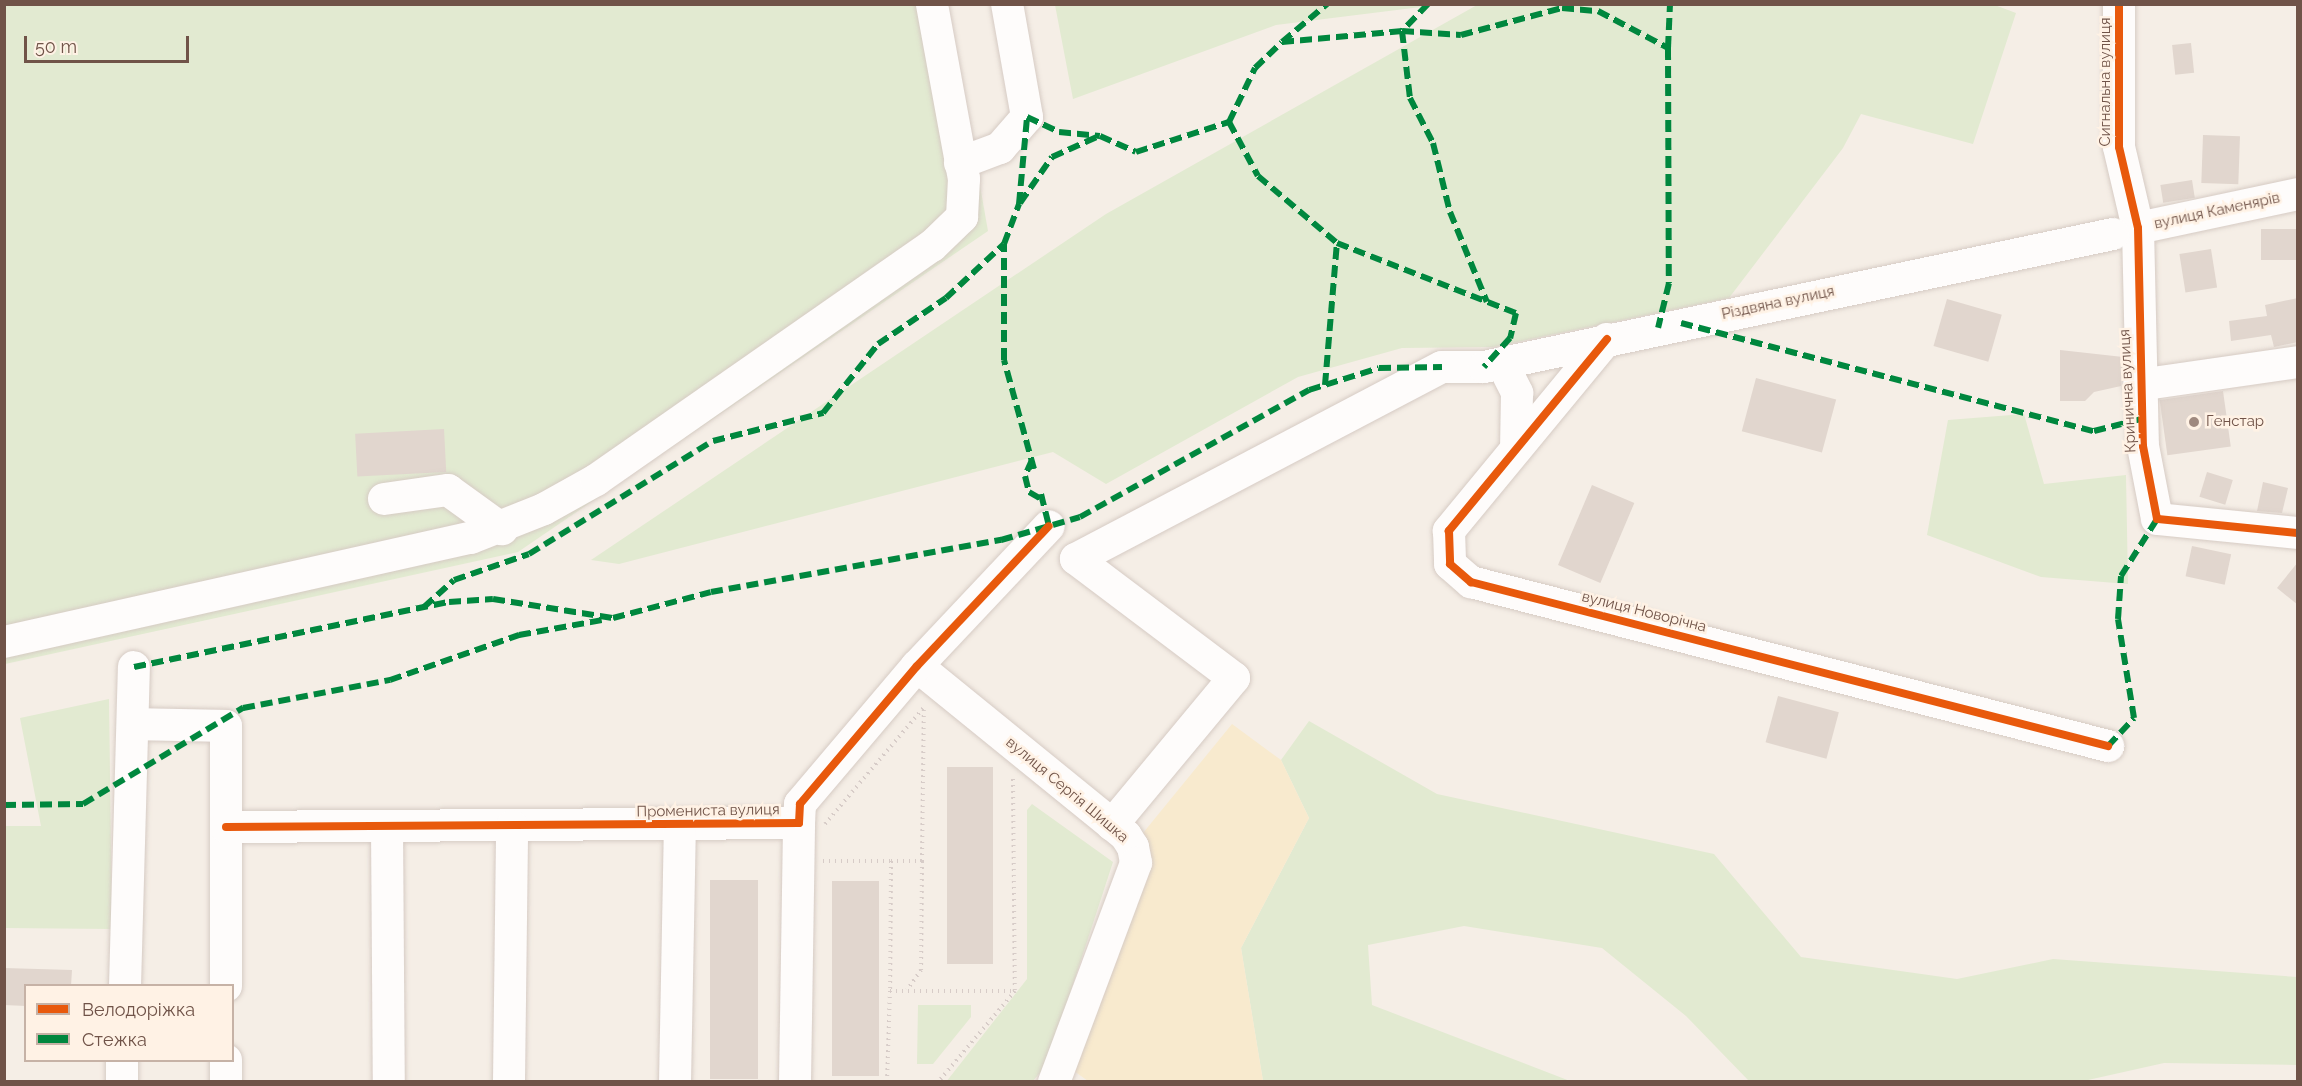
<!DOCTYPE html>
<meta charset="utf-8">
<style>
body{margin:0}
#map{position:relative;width:2302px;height:1086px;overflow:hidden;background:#f5eee6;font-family:Raleway,sans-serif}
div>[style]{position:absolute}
.green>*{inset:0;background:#e2ead1}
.sand>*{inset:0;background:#f8eace}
.building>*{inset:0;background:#e1d6ce;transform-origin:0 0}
.path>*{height:4px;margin-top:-2px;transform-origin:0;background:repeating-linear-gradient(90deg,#d7ccc8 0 1.5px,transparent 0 6px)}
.roads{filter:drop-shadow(0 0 2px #d6cbc4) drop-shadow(0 0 2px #d6cbc4)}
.minor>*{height:32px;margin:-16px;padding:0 16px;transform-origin:16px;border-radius:16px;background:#fefcfb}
.quiet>*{height:6px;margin-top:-3px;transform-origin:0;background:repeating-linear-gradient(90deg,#00873e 0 12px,transparent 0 18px)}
.cycleway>*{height:8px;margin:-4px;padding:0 4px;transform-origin:4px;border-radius:4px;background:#e8590c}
.dots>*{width:16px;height:16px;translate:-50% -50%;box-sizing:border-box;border:3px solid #fff2e5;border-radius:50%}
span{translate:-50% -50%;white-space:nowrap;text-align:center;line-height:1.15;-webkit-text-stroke:5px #fff2e5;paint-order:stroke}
.street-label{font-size:15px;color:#705348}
.poi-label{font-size:15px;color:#705348}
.left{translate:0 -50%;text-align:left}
.frame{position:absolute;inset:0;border:6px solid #705348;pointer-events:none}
.legend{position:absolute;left:24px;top:984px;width:210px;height:78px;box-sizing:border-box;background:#fff2e5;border:2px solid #c6b2a6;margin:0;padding:8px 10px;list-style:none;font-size:18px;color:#705348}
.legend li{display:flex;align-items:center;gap:12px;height:30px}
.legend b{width:30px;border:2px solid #c6b2a6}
.scale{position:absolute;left:24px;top:36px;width:165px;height:27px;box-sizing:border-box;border:3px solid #705348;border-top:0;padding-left:8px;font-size:18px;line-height:21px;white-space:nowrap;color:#705348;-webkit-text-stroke:4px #fff2e5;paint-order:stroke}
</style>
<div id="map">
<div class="green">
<i style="clip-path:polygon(1992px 4px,2016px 13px,1973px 144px,1861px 114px,1843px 148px,1729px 298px,1493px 347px,1402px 348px,1298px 377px,1106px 484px,1053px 452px,619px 564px,591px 560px,1106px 214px,1477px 5px)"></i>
<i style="clip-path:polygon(4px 5px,948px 5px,988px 231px,518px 552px,5px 664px)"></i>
<i style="clip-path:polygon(1055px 5px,1055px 4px,1437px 5px,1276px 25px,1073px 99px)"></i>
<i style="clip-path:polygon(2024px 414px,2044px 484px,2126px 475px,2128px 584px,2041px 577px,1927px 535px,1948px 420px)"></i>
<i style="clip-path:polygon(109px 699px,112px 929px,5px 928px,5px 826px,41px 826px,20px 718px)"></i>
<i style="clip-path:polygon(1309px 721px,1437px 794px,1714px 854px,1801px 957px,1957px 979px,2053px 959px,2297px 977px,2297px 1065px,2164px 1063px,2079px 1082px,1749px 1081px,1686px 1016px,1602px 948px,1464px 926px,1368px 945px,1372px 1005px,1570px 1081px,1263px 1081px,1241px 948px,1309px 818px,1281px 760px)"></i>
<i style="clip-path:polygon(1032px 804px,1113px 862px,1047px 1064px,1033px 1081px,946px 1082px,1027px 979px,1027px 810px)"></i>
<i style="clip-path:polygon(918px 1005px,971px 1005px,971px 1017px,933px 1064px,917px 1064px)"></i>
</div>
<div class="sand">
<i style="clip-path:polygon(1232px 724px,1281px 760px,1309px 818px,1241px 948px,1263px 1081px,1088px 1081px,1074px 1071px,1151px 853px,1143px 833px)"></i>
</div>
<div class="building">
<i style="left:2191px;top:43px;width:30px;height:19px;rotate:84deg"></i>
<i style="left:2203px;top:135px;width:37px;height:48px;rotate:2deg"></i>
<i style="left:2192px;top:180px;width:18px;height:32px;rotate:81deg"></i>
<i style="left:2298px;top:229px;width:31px;height:37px;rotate:90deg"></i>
<i style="left:2211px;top:249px;width:39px;height:32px;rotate:81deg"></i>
<i style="clip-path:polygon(2298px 298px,2298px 342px,2274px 347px,2271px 335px,2231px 341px,2229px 321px,2267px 316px,2265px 305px)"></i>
<i style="left:1947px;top:299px;width:57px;height:49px;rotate:16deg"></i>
<i style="clip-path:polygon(2060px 350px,2123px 357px,2121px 386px,2094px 392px,2085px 401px,2060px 401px)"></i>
<i style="left:1756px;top:378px;width:83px;height:55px;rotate:15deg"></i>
<i style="left:2223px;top:391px;width:56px;height:64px;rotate:82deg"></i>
<i style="left:444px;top:429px;width:43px;height:89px;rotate:87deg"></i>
<i style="left:2207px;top:472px;width:27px;height:26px;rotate:17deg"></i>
<i style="clip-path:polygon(2263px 482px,2288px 488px,2282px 513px,2257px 511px)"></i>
<i style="left:1592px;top:485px;width:46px;height:87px;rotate:23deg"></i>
<i style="left:2192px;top:546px;width:40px;height:31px;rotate:12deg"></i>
<i style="clip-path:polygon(2298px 562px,2298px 605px,2277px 588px)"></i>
<i style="left:1778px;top:696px;width:63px;height:48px;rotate:15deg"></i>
<i style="left:947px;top:767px;width:46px;height:197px"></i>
<i style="left:710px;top:880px;width:48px;height:199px"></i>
<i style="left:832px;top:881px;width:47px;height:195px"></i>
<i style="clip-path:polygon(4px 968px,72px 970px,71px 986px,26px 986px,26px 1006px,4px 1005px)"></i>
</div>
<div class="path">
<i style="left:1013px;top:779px;width:212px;rotate:89.5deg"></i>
<i style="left:825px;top:824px;width:155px;rotate:-49.7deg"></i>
<i style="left:823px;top:861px;width:68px"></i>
<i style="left:891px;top:861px;width:130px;rotate:90.4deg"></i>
<i style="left:891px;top:861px;width:31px"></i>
<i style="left:922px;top:861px;width:109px;rotate:90.5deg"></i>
<i style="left:921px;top:970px;width:24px;rotate:125deg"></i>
<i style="left:922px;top:861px;width:155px;rotate:-89.3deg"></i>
<i style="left:887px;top:1082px;width:91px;rotate:-88.1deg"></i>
<i style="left:890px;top:991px;width:125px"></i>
<i style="left:1015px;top:991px;width:119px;rotate:130.2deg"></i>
</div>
<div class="roads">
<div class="minor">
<i style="left:2119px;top:4px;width:143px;rotate:90deg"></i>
<i style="left:2119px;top:147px;width:83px;rotate:76.8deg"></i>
<i style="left:2138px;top:228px;width:218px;rotate:88.7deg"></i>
<i style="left:2143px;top:446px;width:74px;rotate:79.1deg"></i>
<i style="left:2157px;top:519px;width:142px;rotate:5.7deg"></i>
<i style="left:960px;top:163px;width:43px;rotate:-20.6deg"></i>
<i style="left:1000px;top:148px;width:41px;rotate:-48.9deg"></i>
<i style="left:1027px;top:117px;width:115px;rotate:-100deg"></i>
<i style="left:2138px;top:228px;width:164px;rotate:-12deg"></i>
<i style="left:1607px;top:339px;width:249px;rotate:129.5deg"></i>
<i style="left:1449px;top:531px;width:33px;rotate:88deg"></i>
<i style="left:1450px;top:564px;width:28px;rotate:41deg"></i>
<i style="left:1471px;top:582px;width:658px;rotate:14.44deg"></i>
<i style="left:1502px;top:363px;width:34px;rotate:63deg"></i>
<i style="left:1517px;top:393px;width:56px;rotate:91deg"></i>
<i style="left:2139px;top:385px;width:161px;rotate:-8.2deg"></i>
<i style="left:384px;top:499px;width:65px;rotate:-8deg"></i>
<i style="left:448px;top:490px;width:67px;rotate:35.8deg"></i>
<i style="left:4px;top:642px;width:478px;rotate:-12.6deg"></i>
<i style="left:471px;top:538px;width:79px;rotate:-21.7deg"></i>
<i style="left:544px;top:509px;width:60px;rotate:-29.1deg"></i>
<i style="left:596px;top:480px;width:409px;rotate:-34.9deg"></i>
<i style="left:932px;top:246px;width:42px;rotate:-44deg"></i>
<i style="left:962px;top:217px;width:38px;rotate:-87deg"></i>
<i style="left:964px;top:179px;width:178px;rotate:-100.4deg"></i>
<i style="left:917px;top:666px;width:269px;rotate:39.1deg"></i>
<i style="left:1126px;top:836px;width:13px;rotate:58deg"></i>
<i style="left:1133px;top:847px;width:16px;rotate:79deg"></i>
<i style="left:1136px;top:863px;width:234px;rotate:110.5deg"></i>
<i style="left:133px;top:724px;width:93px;rotate:1.2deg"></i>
<i style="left:226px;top:726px;width:260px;rotate:90deg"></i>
<i style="left:1112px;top:825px;width:191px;rotate:-50.3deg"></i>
<i style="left:1234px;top:678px;width:198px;rotate:-143deg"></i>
<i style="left:1076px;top:559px;width:413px;rotate:-27.7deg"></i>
<i style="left:1442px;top:367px;width:42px"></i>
<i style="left:1484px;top:367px;width:643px;rotate:-11.94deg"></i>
<i style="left:387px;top:826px;width:256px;rotate:89.6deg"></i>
<i style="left:226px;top:827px;width:573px;rotate:-0.4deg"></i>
<i style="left:799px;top:823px;width:19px;rotate:-87deg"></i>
<i style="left:800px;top:804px;width:181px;rotate:-49.7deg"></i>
<i style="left:917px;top:666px;width:192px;rotate:-46.7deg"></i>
<i style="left:125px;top:986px;width:319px;rotate:-88.4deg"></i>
<i style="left:122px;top:1082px;width:22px;rotate:-90deg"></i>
<i style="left:226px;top:1082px;width:22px;rotate:-90deg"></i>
<i style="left:509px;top:1082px;width:256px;rotate:-89.3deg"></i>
<i style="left:675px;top:1082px;width:257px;rotate:-88.9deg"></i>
<i style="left:795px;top:1082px;width:259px;rotate:-89.1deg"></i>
</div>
</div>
<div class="quiet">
<i style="left:1428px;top:4px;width:37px;rotate:134deg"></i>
<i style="left:1402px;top:31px;width:67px;rotate:83.2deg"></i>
<i style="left:1410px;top:98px;width:51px;rotate:62.9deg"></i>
<i style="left:1433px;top:143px;width:71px;rotate:76.2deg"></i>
<i style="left:1450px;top:212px;width:97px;rotate:67.7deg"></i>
<i style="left:1282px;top:42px;width:59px;rotate:-40.2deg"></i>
<i style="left:1668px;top:48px;width:44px;rotate:-87.4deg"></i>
<i style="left:1229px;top:122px;width:61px;rotate:61.8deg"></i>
<i style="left:1258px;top:176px;width:104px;rotate:40.3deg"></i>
<i style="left:1337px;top:243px;width:192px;rotate:21.4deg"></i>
<i style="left:1516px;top:313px;width:26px;rotate:103deg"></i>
<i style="left:1510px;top:338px;width:39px;rotate:132deg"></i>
<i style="left:1020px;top:203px;width:56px;rotate:-55.2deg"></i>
<i style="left:1052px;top:157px;width:49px;rotate:-24deg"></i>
<i style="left:1681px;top:323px;width:427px;rotate:14.7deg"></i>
<i style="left:2094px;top:431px;width:49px;rotate:-14.3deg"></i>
<i style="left:1325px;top:385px;width:143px;rotate:-85.2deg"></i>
<i style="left:1032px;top:460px;width:17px;rotate:114deg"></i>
<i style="left:1025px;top:476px;width:16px;rotate:76deg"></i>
<i style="left:1029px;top:492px;width:16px;rotate:30deg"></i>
<i style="left:1034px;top:469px;width:113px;rotate:-105.4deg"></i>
<i style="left:1004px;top:360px;width:116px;rotate:-90deg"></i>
<i style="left:1004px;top:244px;width:43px;rotate:-69.4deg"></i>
<i style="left:1019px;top:204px;width:87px;rotate:-84.7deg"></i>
<i style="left:1027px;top:117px;width:35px;rotate:25deg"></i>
<i style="left:1059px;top:132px;width:41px;rotate:5.6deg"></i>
<i style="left:1100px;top:136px;width:39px;rotate:24deg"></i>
<i style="left:1136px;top:152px;width:98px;rotate:-17.9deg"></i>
<i style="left:1229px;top:122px;width:60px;rotate:-64.3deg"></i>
<i style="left:1255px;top:68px;width:37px;rotate:-44deg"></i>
<i style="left:1282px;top:42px;width:121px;rotate:-5.2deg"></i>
<i style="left:1402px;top:31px;width:59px;rotate:3.9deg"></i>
<i style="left:1461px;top:35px;width:105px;rotate:-15deg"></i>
<i style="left:1562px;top:8px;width:36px;rotate:5deg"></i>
<i style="left:1598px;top:11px;width:79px;rotate:27.9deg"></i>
<i style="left:1668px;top:48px;width:235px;rotate:89.8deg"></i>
<i style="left:1669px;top:283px;width:46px;rotate:103.7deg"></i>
<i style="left:1041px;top:494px;width:33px;rotate:76deg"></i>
<i style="left:424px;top:607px;width:40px;rotate:-42deg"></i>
<i style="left:454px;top:580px;width:79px;rotate:-19.1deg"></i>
<i style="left:529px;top:554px;width:216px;rotate:-31.6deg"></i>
<i style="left:713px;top:441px;width:114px;rotate:-14.3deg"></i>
<i style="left:823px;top:413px;width:88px;rotate:-51.4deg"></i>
<i style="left:878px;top:344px;width:82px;rotate:-34.1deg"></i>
<i style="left:946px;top:298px;width:79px;rotate:-43deg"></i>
<i style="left:134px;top:667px;width:322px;rotate:-11.7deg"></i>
<i style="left:449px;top:602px;width:44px;rotate:-3.9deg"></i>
<i style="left:493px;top:599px;width:121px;rotate:9deg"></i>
<i style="left:613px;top:618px;width:101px;rotate:-14.9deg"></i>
<i style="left:711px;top:592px;width:295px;rotate:-10.2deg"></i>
<i style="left:1001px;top:540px;width:82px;rotate:-16.2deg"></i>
<i style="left:1080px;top:517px;width:262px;rotate:-29deg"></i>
<i style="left:1309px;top:390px;width:73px;rotate:-17.4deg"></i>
<i style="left:1379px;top:368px;width:63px;rotate:-0.9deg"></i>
<i style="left:2108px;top:746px;width:38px;rotate:-47deg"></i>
<i style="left:2134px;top:718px;width:100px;rotate:-99.2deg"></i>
<i style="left:2118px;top:619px;width:43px;rotate:-86deg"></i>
<i style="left:2121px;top:576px;width:67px;rotate:-57.7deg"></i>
<i style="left:4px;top:805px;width:79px;rotate:-0.7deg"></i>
<i style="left:83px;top:804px;width:187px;rotate:-31deg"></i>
<i style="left:243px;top:708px;width:150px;rotate:-10.8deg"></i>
<i style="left:390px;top:680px;width:137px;rotate:-19.2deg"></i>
<i style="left:519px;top:635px;width:84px;rotate:-10.2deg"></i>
</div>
<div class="cycleway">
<i style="left:2119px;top:4px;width:143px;rotate:90deg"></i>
<i style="left:2119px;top:147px;width:83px;rotate:76.8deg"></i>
<i style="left:2138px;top:228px;width:218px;rotate:88.7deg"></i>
<i style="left:2143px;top:446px;width:74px;rotate:79.1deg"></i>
<i style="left:2157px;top:519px;width:142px;rotate:5.7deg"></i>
<i style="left:1607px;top:339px;width:249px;rotate:129.5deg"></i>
<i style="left:1449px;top:531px;width:33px;rotate:88deg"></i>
<i style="left:1450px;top:564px;width:28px;rotate:41deg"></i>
<i style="left:1471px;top:582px;width:658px;rotate:14.44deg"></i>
<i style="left:226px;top:827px;width:573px;rotate:-0.4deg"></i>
<i style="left:799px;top:823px;width:19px;rotate:-87deg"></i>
<i style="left:800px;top:804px;width:181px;rotate:-49.7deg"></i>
<i style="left:917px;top:666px;width:192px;rotate:-46.7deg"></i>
</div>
<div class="dots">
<i style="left:2194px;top:422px;background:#9f897f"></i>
</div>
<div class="street-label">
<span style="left:2106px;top:82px;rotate:-90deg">Сигнальна вулиця</span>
<span style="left:2217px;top:211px;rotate:-12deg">вулиця Каменярів</span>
<span style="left:1778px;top:303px;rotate:-12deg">Різдвяна вулиця</span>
<span style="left:2128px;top:391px;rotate:-93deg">Кринична вулиця</span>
<span style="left:1644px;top:612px;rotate:14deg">вулиця Новорічна</span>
<span style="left:1067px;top:790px;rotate:40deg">вулиця Сергія Шишка</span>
<span style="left:708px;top:811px;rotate:-1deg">Промениста вулиця</span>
</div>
<div class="poi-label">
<span class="left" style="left:2206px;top:422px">Генстар</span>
</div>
<div class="frame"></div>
<ul class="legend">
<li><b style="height:8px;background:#e8590c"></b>Велодоріжка</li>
<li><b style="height:8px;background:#00873e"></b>Стежка</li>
</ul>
<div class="scale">50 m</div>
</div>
